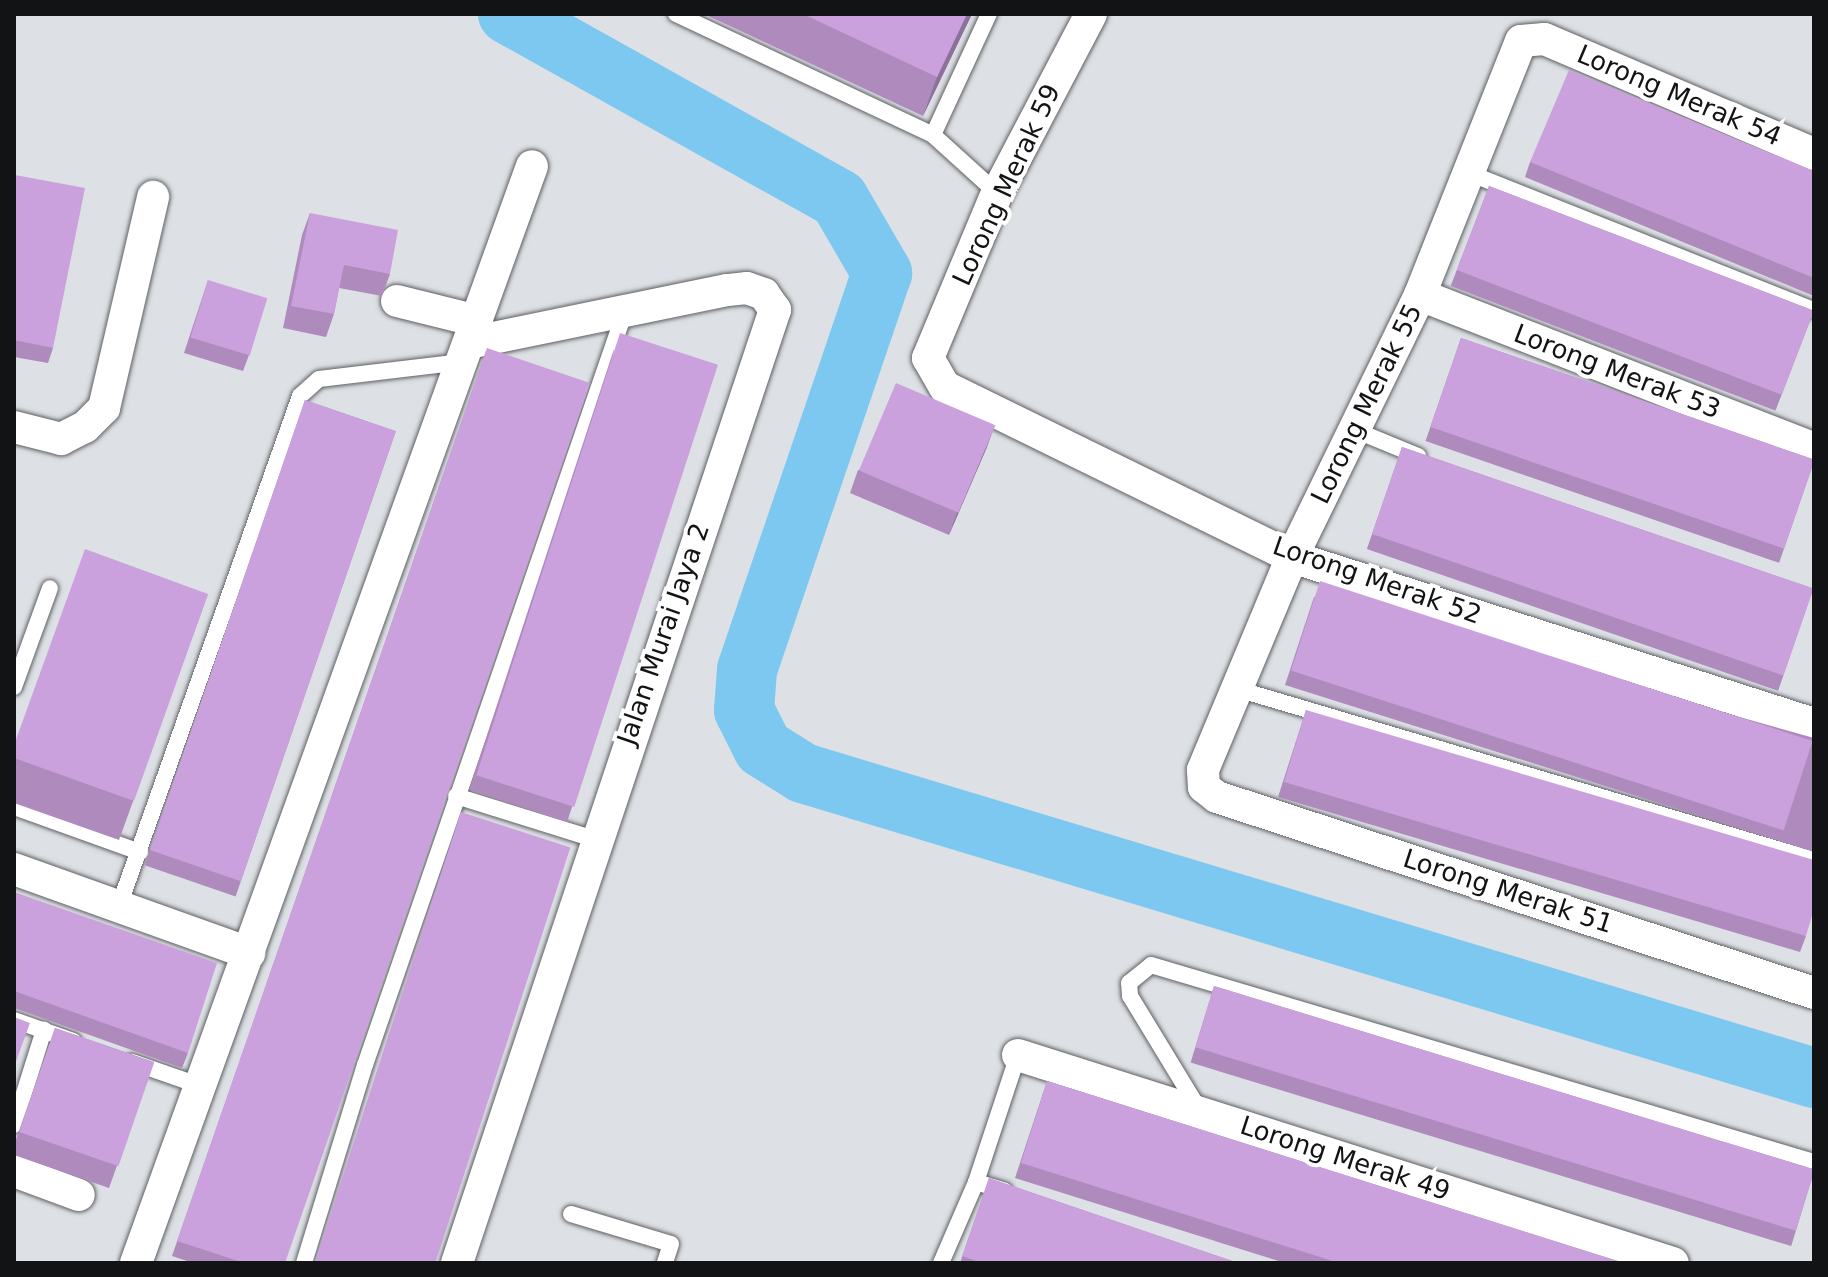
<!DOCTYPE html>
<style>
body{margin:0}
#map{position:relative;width:1828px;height:1277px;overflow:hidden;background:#dde0e4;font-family:"DejaVu Sans",sans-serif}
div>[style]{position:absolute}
.river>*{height:60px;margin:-30px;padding:0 30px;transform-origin:30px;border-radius:30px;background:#7cc8f0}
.roads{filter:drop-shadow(0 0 2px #5e6064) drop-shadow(0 0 2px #5e6064)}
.service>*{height:16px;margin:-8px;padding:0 8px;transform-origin:8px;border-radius:8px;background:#fff}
.minor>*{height:32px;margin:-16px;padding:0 16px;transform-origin:16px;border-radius:16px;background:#fff}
.wall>*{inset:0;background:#ae8abd;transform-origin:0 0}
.shaded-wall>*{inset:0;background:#8d719a}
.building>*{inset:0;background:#caa1dc;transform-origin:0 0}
span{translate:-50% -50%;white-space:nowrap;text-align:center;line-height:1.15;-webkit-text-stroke:8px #fff;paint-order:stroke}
.street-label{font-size:26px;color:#121314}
.frame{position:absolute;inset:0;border:16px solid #121314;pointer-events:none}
</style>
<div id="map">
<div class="river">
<i style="left:508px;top:14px;width:379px;rotate:29.2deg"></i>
<i style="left:839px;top:199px;width:86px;rotate:59.8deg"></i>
<i style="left:882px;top:273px;width:419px;rotate:108.8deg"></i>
<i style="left:747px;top:670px;width:40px;rotate:94.3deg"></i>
<i style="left:744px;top:710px;width:42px;rotate:63.4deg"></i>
<i style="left:763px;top:748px;width:47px;rotate:32deg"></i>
<i style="left:803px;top:773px;width:1056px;rotate:16.79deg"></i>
</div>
<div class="roads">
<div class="service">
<i style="left:676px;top:14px;width:284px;rotate:25.2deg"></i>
<i style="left:933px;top:135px;width:86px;rotate:42.2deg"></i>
<i style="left:933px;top:135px;width:133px;rotate:-65.2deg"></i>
<i style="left:1469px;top:173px;width:371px;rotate:21.7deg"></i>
<i style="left:1357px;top:431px;width:66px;rotate:22.3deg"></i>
<i style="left:14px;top:687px;width:105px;rotate:-70deg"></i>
<i style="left:1234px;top:688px;width:605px;rotate:16.52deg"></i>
<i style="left:456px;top:796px;width:145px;rotate:17.3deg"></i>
<i style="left:14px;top:807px;width:134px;rotate:19.7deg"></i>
<i style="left:119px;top:906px;width:541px;rotate:-70.46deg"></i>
<i style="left:300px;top:396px;width:25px;rotate:-42deg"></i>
<i style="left:319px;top:379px;width:144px;rotate:-6.8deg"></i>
<i style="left:14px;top:1020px;width:63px;rotate:19.6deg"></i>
<i style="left:132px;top:1062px;width:73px;rotate:19.2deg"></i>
<i style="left:1200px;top:1111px;width:135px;rotate:-121.3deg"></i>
<i style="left:1130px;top:996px;width:13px;rotate:-94deg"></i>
<i style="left:1129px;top:983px;width:28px;rotate:-39deg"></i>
<i style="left:1151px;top:965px;width:692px;rotate:16.55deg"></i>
<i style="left:14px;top:1125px;width:100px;rotate:-72.5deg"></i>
<i style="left:976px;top:1182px;width:30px;rotate:17deg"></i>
<i style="left:571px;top:1214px;width:104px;rotate:16.7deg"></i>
<i style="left:671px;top:1244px;width:20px;rotate:108deg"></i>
<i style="left:304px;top:1263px;width:207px;rotate:-72.9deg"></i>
<i style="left:365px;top:1065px;width:794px;rotate:-70.97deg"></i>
<i style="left:941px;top:1263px;width:88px;rotate:-66.6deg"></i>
<i style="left:976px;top:1182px;width:134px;rotate:-71.7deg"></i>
</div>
<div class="minor">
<i style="left:1091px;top:14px;width:202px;rotate:117.7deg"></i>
<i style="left:997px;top:193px;width:179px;rotate:112.7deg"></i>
<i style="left:928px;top:358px;width:34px;rotate:60deg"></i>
<i style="left:945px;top:387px;width:386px;rotate:26.1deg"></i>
<i style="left:1292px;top:557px;width:548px;rotate:17.74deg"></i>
<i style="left:1814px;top:154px;width:293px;rotate:-156.9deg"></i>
<i style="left:1544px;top:39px;width:23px;rotate:175deg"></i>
<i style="left:1521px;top:41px;width:273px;rotate:111.7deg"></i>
<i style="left:1420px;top:295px;width:292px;rotate:116deg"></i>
<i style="left:1292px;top:557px;width:231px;rotate:112.7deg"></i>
<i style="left:1203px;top:770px;width:17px;rotate:87deg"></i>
<i style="left:1204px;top:787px;width:16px;rotate:38deg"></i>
<i style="left:1217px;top:797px;width:628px;rotate:18.18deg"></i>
<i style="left:1420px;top:295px;width:423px;rotate:21.3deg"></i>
<i style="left:397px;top:301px;width:82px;rotate:14deg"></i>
<i style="left:14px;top:427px;width:49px;rotate:14.3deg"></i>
<i style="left:61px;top:439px;width:27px;rotate:-27deg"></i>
<i style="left:85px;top:427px;width:27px;rotate:-45deg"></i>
<i style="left:104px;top:408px;width:217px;rotate:-76.9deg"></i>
<i style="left:14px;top:869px;width:250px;rotate:19.7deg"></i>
<i style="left:1018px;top:1055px;width:687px;rotate:17.62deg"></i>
<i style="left:14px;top:1171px;width:69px;rotate:20.3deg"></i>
<i style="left:136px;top:1263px;width:1166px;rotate:-70.15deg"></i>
<i style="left:457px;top:1263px;width:1005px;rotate:-71.55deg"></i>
<i style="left:775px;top:310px;width:19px;rotate:-125deg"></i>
<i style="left:764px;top:294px;width:18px;rotate:-161deg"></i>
<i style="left:747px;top:288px;width:20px;rotate:174deg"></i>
<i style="left:727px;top:290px;width:263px;rotate:168.4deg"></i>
</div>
</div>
<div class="wall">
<i style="clip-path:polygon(704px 14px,972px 14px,923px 116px)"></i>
<i style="clip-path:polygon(1530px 162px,1814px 171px,1814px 296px,1525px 177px)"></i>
<i style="clip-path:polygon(14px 177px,53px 348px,48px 363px,14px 357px)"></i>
<i style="left:1489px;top:186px;width:348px;height:107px;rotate:21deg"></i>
<i style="clip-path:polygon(310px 213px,390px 274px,382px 296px,339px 288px,334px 314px,326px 337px,283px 328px,302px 235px)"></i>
<i style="clip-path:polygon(208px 280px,249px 355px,243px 371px,184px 353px)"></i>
<i style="left:1461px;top:338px;width:374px;height:109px;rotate:19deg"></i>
<i style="clip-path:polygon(487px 348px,285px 1263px,193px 1263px,172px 1256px)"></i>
<i style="clip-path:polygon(614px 349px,572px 807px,567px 822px,469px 790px)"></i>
<i style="left:305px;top:400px;width:96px;height:492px;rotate:19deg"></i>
<i style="clip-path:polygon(987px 447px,949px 535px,850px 493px,858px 470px)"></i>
<i style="left:1402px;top:447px;width:435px;height:108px;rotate:19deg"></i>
<i style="clip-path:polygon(208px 594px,119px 840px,14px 803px,14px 745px)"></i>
<i style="clip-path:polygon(1314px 597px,1814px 738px,1814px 852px,1285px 685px)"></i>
<i style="clip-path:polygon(1306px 710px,1806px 936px,1800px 952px,1278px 797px)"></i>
<i style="clip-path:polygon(14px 892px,188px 1053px,182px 1068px,14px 1008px)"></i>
<i style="left:1214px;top:986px;width:628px;height:80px;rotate:17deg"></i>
<i style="clip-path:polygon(55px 1028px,154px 1062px,109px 1188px,14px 1155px,14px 1145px)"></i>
<i style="clip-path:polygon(1047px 1081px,1624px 1263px,1285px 1263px,1015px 1178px)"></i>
<i style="clip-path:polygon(989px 1178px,1238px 1263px,960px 1263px)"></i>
</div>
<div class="shaded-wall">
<i style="clip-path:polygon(967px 14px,972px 14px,923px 116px,937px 77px)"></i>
<i style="clip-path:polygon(995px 425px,987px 447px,949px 535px,957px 513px)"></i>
</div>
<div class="building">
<i style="clip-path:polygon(803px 14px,967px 14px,937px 77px)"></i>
<i style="clip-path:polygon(1569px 70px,1814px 171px,1814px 278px,1530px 162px)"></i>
<i style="clip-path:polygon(15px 175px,85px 188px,53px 348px,14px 340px)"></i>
<i style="left:1489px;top:186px;width:348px;height:90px;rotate:21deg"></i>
<i style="clip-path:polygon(310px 213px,398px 230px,390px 274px,344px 265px,334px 314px,291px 306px)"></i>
<i style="left:208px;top:280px;width:62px;height:60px;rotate:17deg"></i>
<i style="left:620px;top:333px;width:103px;height:465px;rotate:18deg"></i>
<i style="left:1461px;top:338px;width:374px;height:94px;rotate:19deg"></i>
<i style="clip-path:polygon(487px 348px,590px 383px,285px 1263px,244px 1263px,177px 1241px)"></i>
<i style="left:896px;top:383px;width:108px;height:95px;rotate:23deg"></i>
<i style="left:305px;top:400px;width:96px;height:476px;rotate:19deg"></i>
<i style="left:1402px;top:447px;width:435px;height:92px;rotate:19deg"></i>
<i style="clip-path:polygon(85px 549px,208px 594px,134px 801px,14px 758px,14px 745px)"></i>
<i style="left:1320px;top:581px;width:518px;height:94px;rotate:18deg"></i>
<i style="clip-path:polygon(1306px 710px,1814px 860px,1814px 909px,1806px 936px,1284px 782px)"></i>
<i style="left:461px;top:812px;width:115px;height:475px;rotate:18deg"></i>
<i style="clip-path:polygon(14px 892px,217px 963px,188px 1053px,14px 991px)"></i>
<i style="left:1214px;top:986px;width:628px;height:64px;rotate:17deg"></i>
<i style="clip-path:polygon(14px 1017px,30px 1023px,14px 1067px)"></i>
<i style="left:55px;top:1028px;width:105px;height:110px;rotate:19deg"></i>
<i style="clip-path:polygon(1047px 1081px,1624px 1263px,1339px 1263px,1021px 1163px)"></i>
<i style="clip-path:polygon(989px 1178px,1238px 1263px,982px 1263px,962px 1256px)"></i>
</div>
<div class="street-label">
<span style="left:1679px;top:96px;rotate:23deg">Lorong Merak 54</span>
<span style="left:1007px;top:185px;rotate:-65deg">Lorong Merak 59</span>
<span style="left:1617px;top:372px;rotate:21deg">Lorong Merak 53</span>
<span style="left:1367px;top:404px;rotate:-64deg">Lorong Merak 55</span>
<span style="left:1377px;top:581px;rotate:19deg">Lorong Merak 52</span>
<span style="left:664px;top:634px;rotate:-71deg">Jalan Murai Jaya 2</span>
<span style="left:1508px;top:892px;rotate:18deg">Lorong Merak 51</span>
<span style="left:1345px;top:1159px;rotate:18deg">Lorong Merak 49</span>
</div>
<div class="frame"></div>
</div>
